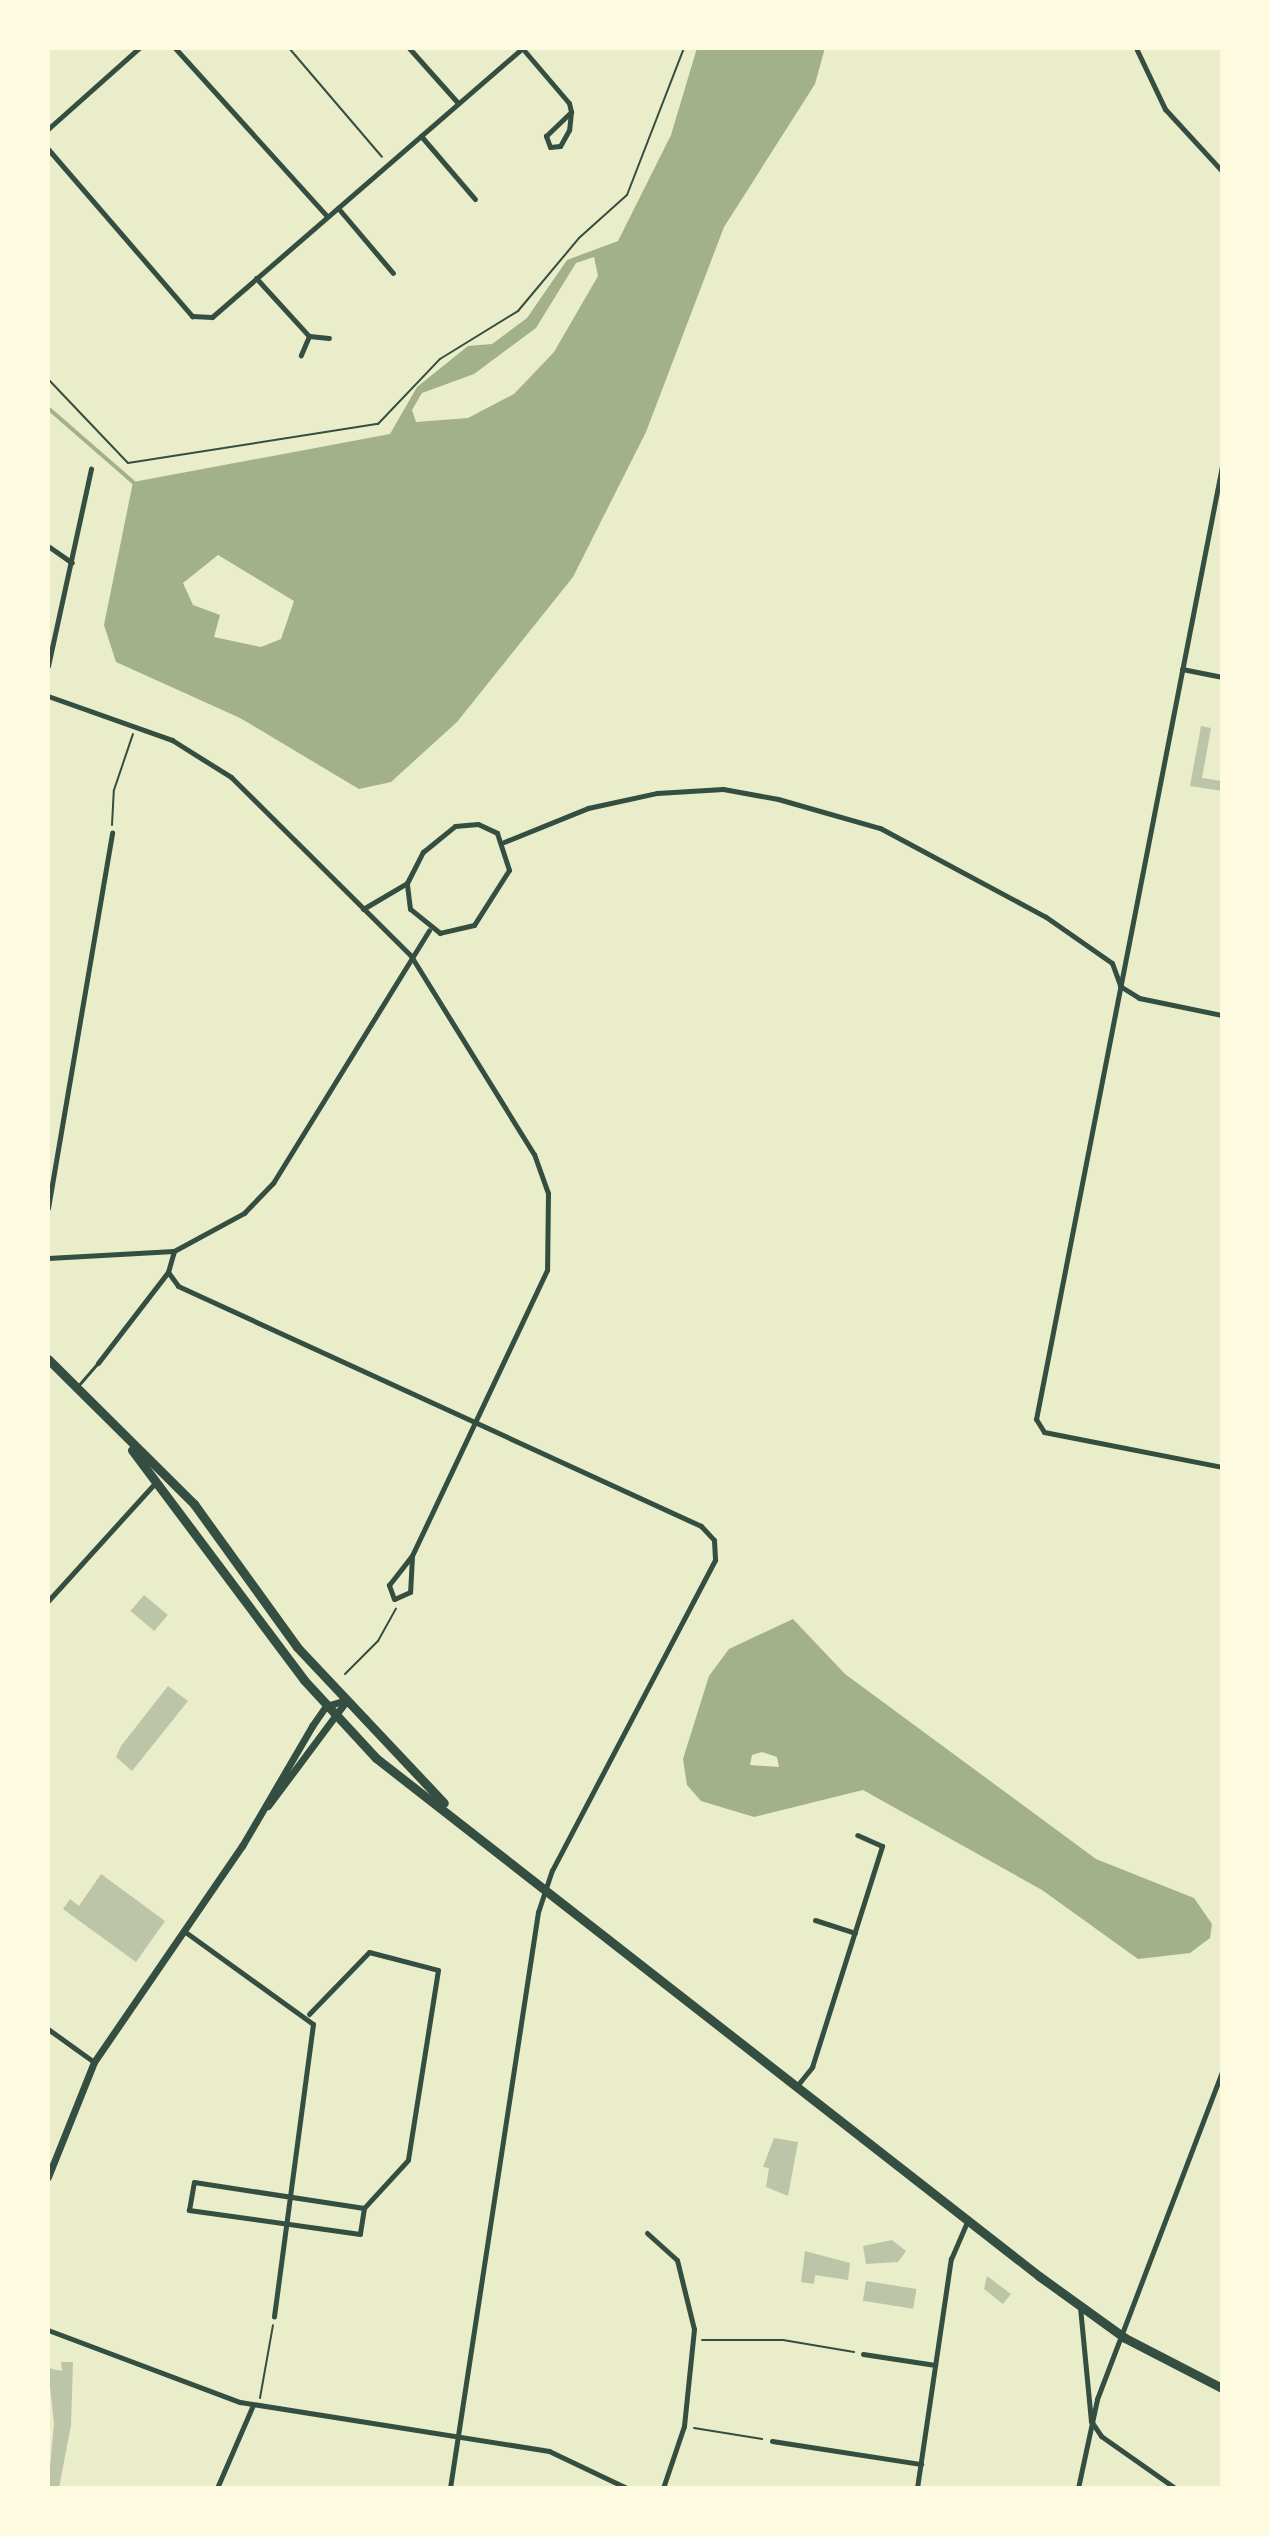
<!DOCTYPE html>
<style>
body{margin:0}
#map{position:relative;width:1270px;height:2536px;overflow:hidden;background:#e9edc9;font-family:Arial,sans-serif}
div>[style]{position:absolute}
.water>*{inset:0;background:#a3b18a}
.stream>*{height:4px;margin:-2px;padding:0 2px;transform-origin:2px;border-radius:2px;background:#a3b18a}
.building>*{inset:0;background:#bcc5a7;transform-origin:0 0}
.path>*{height:2px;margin:-1px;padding:0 1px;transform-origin:1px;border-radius:1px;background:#344e41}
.service>*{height:3px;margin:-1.5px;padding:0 1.5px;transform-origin:1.5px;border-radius:1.5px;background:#344e41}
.minor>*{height:5px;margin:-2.5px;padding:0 2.5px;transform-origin:2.5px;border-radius:2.5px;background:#344e41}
.tertiary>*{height:7px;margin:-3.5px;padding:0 3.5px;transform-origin:3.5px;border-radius:3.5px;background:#344e41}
.primary>*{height:9px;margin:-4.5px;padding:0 4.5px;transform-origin:4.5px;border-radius:4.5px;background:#344e41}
span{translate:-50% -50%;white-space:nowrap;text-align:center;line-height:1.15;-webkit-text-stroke:8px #fefae0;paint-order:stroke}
.frame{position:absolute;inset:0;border:50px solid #fefae0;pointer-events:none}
</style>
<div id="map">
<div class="water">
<i style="clip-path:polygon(evenodd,697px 48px,825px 48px,815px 84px,724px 227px,646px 432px,573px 577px,457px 722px,391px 782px,359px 789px,240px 718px,116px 662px,104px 625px,133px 482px,390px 434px,417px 387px,468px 346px,492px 344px,527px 318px,567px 260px,618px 241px,671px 135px,697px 48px,594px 257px,598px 276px,554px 352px,514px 394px,468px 418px,416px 422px,412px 410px,422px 393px,474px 374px,536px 328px,576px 263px,594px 257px,697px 48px,218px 555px,294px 601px,281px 639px,261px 647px,214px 637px,220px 615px,193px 605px,183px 583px,218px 555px)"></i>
<i style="clip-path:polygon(evenodd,793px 1619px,845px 1674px,1096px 1859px,1194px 1898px,1212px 1924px,1210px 1938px,1190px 1953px,1138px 1959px,1042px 1890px,863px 1790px,754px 1817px,701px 1801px,687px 1785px,683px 1759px,709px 1676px,729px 1649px,793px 1619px,762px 1752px,777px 1757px,779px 1767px,750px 1765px,752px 1755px,762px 1752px)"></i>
</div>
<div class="stream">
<i style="left:48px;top:408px;width:113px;rotate:41deg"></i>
</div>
<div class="building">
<i style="clip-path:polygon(1201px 726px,1211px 728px,1202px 778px,1222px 781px,1222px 791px,1190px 786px)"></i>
<i style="left:144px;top:1595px;width:31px;height:21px;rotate:40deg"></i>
<i style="clip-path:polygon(168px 1686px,188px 1701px,132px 1771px,116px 1757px,121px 1746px)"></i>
<i style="clip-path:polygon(101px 1874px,165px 1921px,136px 1962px,63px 1909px,70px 1899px,79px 1906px)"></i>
<i style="clip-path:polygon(774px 2138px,798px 2142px,788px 2196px,766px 2187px,769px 2168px,763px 2167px)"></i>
<i style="clip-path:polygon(892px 2240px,906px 2251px,898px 2262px,866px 2264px,863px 2246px)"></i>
<i style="clip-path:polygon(805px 2251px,850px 2263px,848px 2280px,815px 2275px,814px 2284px,801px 2282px)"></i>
<i style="clip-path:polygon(987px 2276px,1011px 2294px,1003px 2304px,984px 2289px)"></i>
<i style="left:866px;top:2281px;width:51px;height:20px;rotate:9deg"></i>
<i style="clip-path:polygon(61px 2362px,73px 2362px,71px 2425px,59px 2488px,48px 2488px,54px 2424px,48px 2368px,62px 2371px)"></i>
</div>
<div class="path">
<i style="left:289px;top:48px;width:143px;rotate:49.5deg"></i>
<i style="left:48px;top:379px;width:116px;rotate:46.4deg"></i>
<i style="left:128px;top:463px;width:253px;rotate:-8.9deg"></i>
<i style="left:378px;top:424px;width:90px;rotate:-46.4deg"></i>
<i style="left:440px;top:359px;width:92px;rotate:-31.6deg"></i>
<i style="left:518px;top:311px;width:95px;rotate:-50.1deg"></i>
<i style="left:579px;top:238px;width:64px;rotate:-41.9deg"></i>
<i style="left:627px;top:195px;width:158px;rotate:-68.8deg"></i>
<i style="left:112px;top:825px;width:35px;rotate:-87deg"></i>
<i style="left:114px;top:790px;width:59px;rotate:-71.3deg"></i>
<i style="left:345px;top:1674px;width:47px;rotate:-45deg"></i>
<i style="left:378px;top:1641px;width:37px;rotate:-61deg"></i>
<i style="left:702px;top:2340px;width:81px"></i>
<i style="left:783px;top:2340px;width:72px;rotate:9.6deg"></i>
<i style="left:260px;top:2398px;width:74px;rotate:-79.9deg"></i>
<i style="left:694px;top:2428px;width:69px;rotate:9.2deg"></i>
</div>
<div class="service">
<i style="left:77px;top:1387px;width:32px;rotate:-49deg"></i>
</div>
<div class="minor">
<i style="left:175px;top:48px;width:225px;rotate:47.9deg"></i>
<i style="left:409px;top:48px;width:74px;rotate:48.3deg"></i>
<i style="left:522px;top:48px;width:72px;rotate:49.5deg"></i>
<i style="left:569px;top:103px;width:9px;rotate:77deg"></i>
<i style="left:571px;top:112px;width:18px;rotate:96deg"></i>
<i style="left:569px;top:130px;width:18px;rotate:119deg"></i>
<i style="left:560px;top:146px;width:10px;rotate:174deg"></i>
<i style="left:550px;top:147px;width:12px;rotate:-110deg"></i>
<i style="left:546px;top:136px;width:35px;rotate:-44deg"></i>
<i style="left:1136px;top:48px;width:68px;rotate:64.6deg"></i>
<i style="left:1165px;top:109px;width:84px;rotate:47.4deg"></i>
<i style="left:48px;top:129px;width:122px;rotate:-41.7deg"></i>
<i style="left:421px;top:136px;width:83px;rotate:49.4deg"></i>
<i style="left:48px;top:149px;width:221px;rotate:49.2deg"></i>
<i style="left:192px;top:316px;width:20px;rotate:3deg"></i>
<i style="left:212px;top:317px;width:410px;rotate:-40.9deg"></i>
<i style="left:338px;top:208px;width:85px;rotate:49.8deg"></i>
<i style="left:256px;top:278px;width:79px;rotate:47.6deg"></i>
<i style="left:309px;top:336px;width:21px;rotate:113deg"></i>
<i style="left:309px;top:336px;width:20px;rotate:6deg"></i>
<i style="left:1222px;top:344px;width:43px;rotate:90deg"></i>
<i style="left:1222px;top:466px;width:971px;rotate:101.04deg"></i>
<i style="left:1036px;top:1419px;width:15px;rotate:58deg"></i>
<i style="left:1044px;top:1432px;width:181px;rotate:11.1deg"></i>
<i style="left:48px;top:546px;width:29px;rotate:35deg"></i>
<i style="left:48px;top:666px;width:202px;rotate:-77.7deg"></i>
<i style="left:1182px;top:669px;width:41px;rotate:11.3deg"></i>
<i style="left:48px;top:696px;width:132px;rotate:19.5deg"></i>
<i style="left:172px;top:740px;width:70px;rotate:32.1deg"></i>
<i style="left:231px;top:777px;width:254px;rotate:44.8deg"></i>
<i style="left:411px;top:956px;width:233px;rotate:58.2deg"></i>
<i style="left:534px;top:1154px;width:41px;rotate:70.3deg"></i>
<i style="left:548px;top:1193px;width:77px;rotate:90.7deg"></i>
<i style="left:547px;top:1270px;width:316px;rotate:115.3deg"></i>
<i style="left:455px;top:826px;width:23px;rotate:-5deg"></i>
<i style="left:478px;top:824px;width:21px;rotate:25deg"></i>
<i style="left:497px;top:833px;width:39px;rotate:72deg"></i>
<i style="left:509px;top:870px;width:65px;rotate:122.5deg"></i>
<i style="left:474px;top:925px;width:35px;rotate:167deg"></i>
<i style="left:440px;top:933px;width:38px;rotate:-141deg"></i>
<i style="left:410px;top:909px;width:26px;rotate:-97deg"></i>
<i style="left:407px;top:883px;width:35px;rotate:-63deg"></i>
<i style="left:423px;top:852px;width:41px;rotate:-39.1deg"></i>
<i style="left:504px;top:842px;width:91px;rotate:-22deg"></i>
<i style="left:588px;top:808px;width:71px;rotate:-12.3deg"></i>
<i style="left:657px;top:793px;width:66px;rotate:-3.5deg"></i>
<i style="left:723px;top:789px;width:56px;rotate:10.3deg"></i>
<i style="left:778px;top:799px;width:106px;rotate:15.9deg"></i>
<i style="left:880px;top:828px;width:188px;rotate:28.2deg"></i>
<i style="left:1046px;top:917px;width:80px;rotate:34.9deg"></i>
<i style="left:1112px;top:963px;width:23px;rotate:70deg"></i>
<i style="left:363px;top:909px;width:51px;rotate:-30.6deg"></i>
<i style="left:1120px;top:986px;width:22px;rotate:32deg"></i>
<i style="left:1139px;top:998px;width:85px;rotate:11.6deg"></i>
<i style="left:48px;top:1208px;width:381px;rotate:-80.3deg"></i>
<i style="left:174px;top:1251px;width:22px;rotate:106deg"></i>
<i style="left:168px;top:1272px;width:17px;rotate:54deg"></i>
<i style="left:178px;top:1286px;width:575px;rotate:24.65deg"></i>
<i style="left:701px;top:1526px;width:19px;rotate:47deg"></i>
<i style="left:714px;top:1540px;width:20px;rotate:87deg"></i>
<i style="left:715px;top:1560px;width:350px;rotate:117.7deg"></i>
<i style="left:552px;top:1870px;width:44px;rotate:108.4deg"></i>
<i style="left:538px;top:1912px;width:583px;rotate:98.69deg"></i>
<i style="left:48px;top:1258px;width:126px;rotate:-3.2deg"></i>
<i style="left:174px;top:1251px;width:80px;rotate:-28.5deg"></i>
<i style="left:244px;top:1213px;width:42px;rotate:-46deg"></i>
<i style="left:273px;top:1183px;width:297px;rotate:-58.3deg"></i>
<i style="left:98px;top:1363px;width:115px;rotate:-52.4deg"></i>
<i style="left:412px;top:1556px;width:36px;rotate:93deg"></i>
<i style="left:410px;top:1592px;width:17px;rotate:156deg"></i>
<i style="left:394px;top:1599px;width:15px;rotate:-110deg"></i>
<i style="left:389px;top:1585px;width:37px;rotate:-52deg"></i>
<i style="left:48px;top:1601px;width:158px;rotate:-47.8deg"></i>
<i style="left:815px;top:1920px;width:42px;rotate:18deg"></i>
<i style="left:184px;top:1931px;width:159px;rotate:35.8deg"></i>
<i style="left:313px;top:2024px;width:295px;rotate:97.6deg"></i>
<i style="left:309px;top:2014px;width:86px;rotate:-45.9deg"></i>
<i style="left:369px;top:1952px;width:71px;rotate:14.6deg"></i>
<i style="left:438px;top:1970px;width:192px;rotate:99deg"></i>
<i style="left:408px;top:2160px;width:65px;rotate:132.5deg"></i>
<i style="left:48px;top:2029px;width:57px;rotate:35.7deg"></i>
<i style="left:796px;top:2087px;width:26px;rotate:-51deg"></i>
<i style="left:812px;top:2067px;width:232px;rotate:-72.4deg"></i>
<i style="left:882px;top:1846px;width:27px;rotate:-156deg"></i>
<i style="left:194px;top:2182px;width:172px;rotate:8.7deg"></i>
<i style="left:364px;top:2208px;width:26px;rotate:99deg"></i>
<i style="left:360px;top:2234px;width:173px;rotate:-172deg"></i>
<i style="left:189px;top:2210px;width:28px;rotate:-80deg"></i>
<i style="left:647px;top:2233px;width:40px;rotate:42deg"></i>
<i style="left:677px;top:2260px;width:71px;rotate:76.2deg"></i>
<i style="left:694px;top:2329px;width:98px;rotate:95.9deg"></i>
<i style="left:684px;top:2426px;width:65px;rotate:108.7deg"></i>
<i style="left:1080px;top:2307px;width:115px;rotate:84.5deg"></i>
<i style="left:1091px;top:2421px;width:18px;rotate:56deg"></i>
<i style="left:1101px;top:2436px;width:90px;rotate:35.1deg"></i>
<i style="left:48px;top:2330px;width:205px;rotate:20.6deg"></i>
<i style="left:240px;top:2402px;width:313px;rotate:9deg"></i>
<i style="left:549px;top:2451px;width:86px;rotate:25.4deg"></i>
<i style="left:863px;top:2354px;width:73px;rotate:8.7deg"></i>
<i style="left:772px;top:2441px;width:151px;rotate:8.8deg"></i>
<i style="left:217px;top:2488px;width:90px;rotate:-66.6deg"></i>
<i style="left:917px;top:2488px;width:232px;rotate:-81.6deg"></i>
<i style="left:951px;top:2259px;width:40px;rotate:-66.6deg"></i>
<i style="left:1078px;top:2488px;width:91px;rotate:-77.9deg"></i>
<i style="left:1097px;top:2399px;width:351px;rotate:-69.1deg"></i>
</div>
<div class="tertiary">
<i style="left:268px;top:1806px;width:132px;rotate:-53.3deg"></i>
<i style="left:48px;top:2177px;width:124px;rotate:-68.2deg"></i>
<i style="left:94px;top:2062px;width:262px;rotate:-55.6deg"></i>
<i style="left:242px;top:1846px;width:139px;rotate:-59.7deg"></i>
<i style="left:312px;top:1726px;width:24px;rotate:-55deg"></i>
<i style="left:326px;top:1706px;width:22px;rotate:-16deg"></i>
</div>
<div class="primary">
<i style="left:48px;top:1359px;width:206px;rotate:44.8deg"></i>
<i style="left:194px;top:1504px;width:176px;rotate:54.2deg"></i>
<i style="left:297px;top:1647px;width:214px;rotate:46.7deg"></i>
<i style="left:132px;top:1450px;width:287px;rotate:53.2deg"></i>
<i style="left:304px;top:1680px;width:106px;rotate:47.3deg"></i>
<i style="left:376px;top:1758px;width:841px;rotate:38deg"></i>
<i style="left:1039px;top:2276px;width:106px;rotate:35.8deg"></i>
<i style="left:1125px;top:2338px;width:109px;rotate:27.3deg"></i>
</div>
<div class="frame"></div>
</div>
